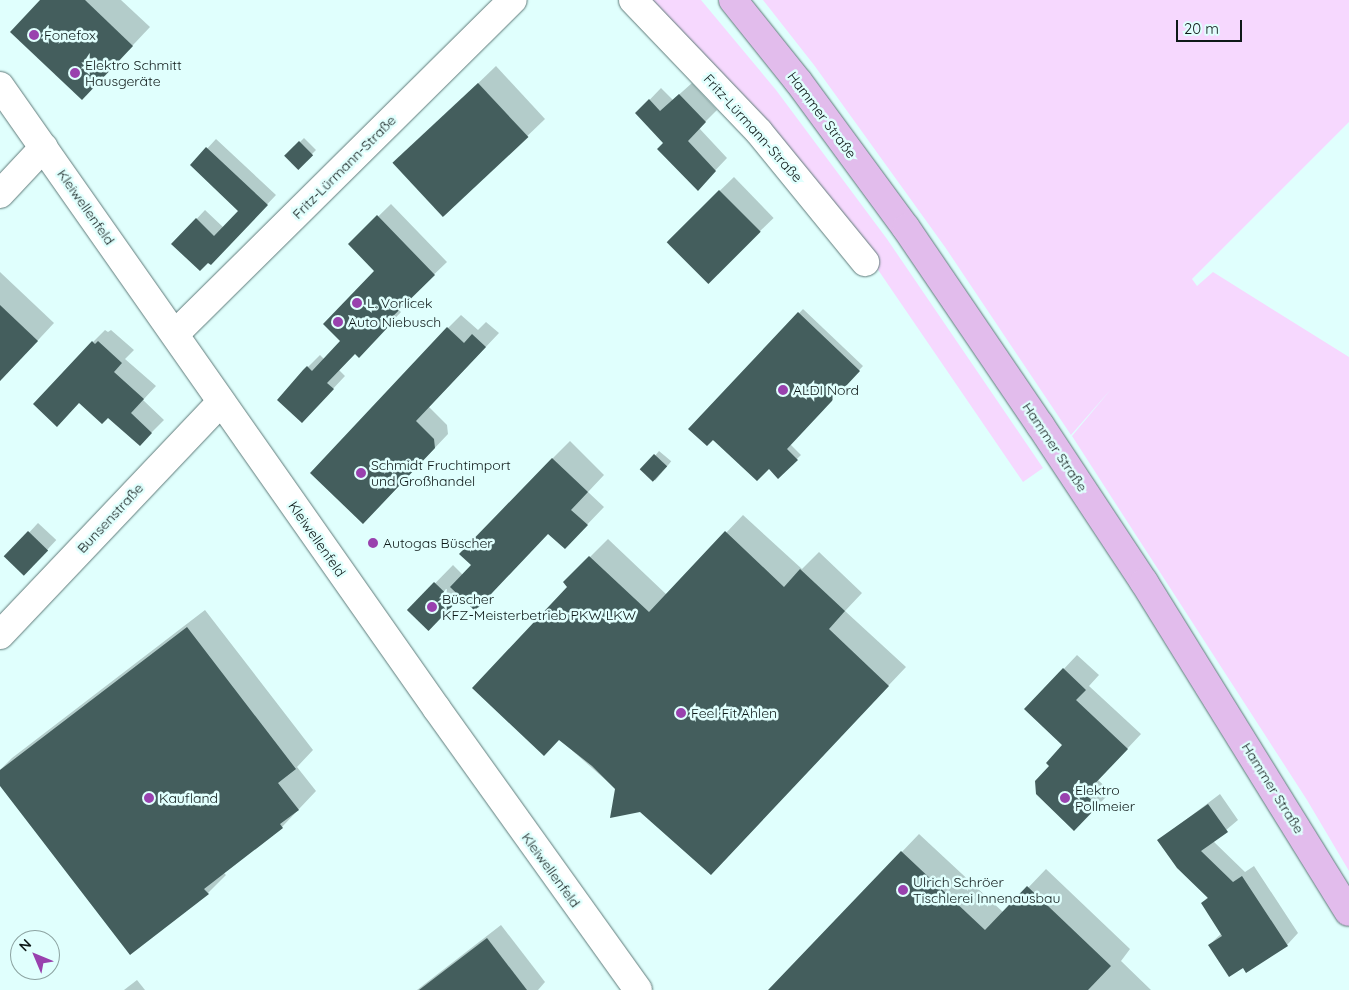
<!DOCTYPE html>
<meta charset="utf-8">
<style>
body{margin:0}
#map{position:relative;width:1349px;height:990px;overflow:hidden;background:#e0fffd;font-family:Quicksand,sans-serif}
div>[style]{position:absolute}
.green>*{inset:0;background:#f6d8fe}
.shadow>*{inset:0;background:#0003;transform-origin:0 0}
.building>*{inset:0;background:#445e5d;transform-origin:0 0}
.roads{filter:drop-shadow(0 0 1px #5f7a79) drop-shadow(0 0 1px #5f7a79)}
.minor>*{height:28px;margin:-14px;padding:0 14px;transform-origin:14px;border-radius:14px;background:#fff}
.major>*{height:28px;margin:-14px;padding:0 14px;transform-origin:14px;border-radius:14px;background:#e2bcec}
.dots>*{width:14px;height:14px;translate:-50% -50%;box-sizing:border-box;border:2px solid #e0fffd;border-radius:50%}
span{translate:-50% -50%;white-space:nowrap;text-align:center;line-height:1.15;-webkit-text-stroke:5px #e0fffd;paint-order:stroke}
.poi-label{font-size:14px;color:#0e1918}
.left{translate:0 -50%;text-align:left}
.street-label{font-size:14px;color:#0e1918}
.north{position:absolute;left:10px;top:930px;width:50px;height:50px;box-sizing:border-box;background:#e0fffd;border:1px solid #8ca3a1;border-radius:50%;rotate:315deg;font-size:14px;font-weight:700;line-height:20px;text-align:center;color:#0e1918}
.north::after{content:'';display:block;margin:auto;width:18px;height:22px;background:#9941ae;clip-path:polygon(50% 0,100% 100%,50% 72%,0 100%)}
.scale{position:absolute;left:1176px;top:20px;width:66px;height:22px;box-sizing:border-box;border:2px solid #0e1918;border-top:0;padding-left:6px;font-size:15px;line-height:18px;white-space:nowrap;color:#0e1918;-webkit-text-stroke:4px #e0fffd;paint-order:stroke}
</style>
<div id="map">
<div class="green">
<i style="clip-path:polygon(645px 0,701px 0,776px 90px,887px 239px,1043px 468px,1023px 482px,844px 220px)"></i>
<i style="clip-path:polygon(763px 0,1349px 0,1349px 122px,1192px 279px,1197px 286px,1213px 272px,1349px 357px,1349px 871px,1307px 800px,1072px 436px,1112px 388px,1071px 435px,945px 247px,814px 65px)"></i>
</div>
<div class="shadow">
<i style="clip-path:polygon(42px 0,121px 0,150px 27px,100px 80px)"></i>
<i style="clip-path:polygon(496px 66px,545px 119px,444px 216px,413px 146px)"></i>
<i style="clip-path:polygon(692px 83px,717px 110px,699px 128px,727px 158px,709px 177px,665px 143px,637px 113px,661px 88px,673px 100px)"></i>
<i style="left:304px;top:138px;width:17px;height:25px;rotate:45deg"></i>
<i style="clip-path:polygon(216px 139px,276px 195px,219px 255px,173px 244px,205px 210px,224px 228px,240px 211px,192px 165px)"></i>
<i style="left:734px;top:177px;width:57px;height:92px;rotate:46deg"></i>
<i style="clip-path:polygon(391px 204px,447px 262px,398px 309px,401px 312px,371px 344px,355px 353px,339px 370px,345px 376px,314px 409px,304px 371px,320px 355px,325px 360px,342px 341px,375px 271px,350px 244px)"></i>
<i style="clip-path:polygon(0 272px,54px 323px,0 381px)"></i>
<i style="clip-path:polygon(803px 309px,863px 366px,790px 444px,801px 455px,778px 477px,769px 468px,690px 429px)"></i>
<i style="clip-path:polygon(461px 315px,478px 330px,486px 322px,499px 333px,429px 407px,447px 425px,448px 434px,377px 509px,448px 328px)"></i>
<i style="clip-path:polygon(105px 330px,108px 332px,111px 330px,134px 350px,125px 359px,156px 386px,143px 400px,164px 420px,140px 444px,93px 342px)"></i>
<i style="clip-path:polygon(570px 441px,604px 475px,588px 492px,604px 507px,582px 530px,549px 533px,461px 596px,429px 630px,409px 610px,453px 565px,463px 575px,472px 565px,552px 459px)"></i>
<i style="left:659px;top:451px;width:16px;height:25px;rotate:40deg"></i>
<i style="clip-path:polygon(743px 515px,802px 569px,819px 552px,862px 593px,845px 611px,906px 667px,728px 855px,616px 789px,559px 739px,569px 587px,565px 582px,608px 539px,667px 595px)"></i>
<i style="left:38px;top:523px;width:25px;height:46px;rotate:43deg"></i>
<i style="clip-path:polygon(205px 610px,313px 750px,297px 767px,316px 791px,282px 827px,223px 872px,226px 875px,208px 893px,0 784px,0 770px,12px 758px)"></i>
<i style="clip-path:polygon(1077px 655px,1099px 675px,1089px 686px,1141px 734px,1098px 780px,1111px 792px,1074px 829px,1051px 766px,1064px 745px,1026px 709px)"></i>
<i style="clip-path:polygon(1220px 794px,1238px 820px,1213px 841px,1245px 872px,1254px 866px,1298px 933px,1287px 945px,1243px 967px,1209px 945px,1222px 933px,1202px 903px,1209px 896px,1159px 840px)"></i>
<i style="clip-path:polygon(919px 834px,1004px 913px,1046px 869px,1130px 949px,1121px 961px,1151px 990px,770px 990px)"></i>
<i style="clip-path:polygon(501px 925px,545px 982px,538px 990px,417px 990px)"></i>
<i style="clip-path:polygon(137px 980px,145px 990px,124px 990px)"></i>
</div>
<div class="building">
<i style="clip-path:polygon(40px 0,85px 0,133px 46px,82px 100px,10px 32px)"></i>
<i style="left:478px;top:83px;width:74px;height:117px;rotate:47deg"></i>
<i style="clip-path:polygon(679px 94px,706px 122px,688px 141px,716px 171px,698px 191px,657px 149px,663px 143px,635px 113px,649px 99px,660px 111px)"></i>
<i style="left:299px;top:141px;width:20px;height:21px;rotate:45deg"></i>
<i style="clip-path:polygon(206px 147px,268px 205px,211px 265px,208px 263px,200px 271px,171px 244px,196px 218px,214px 236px,238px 211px,190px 165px)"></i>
<i style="left:719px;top:190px;width:59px;height:74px;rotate:45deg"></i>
<i style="clip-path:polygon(377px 215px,435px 275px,387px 322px,390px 325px,359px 358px,355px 354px,327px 383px,334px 389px,302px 423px,277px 400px,303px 370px,307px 366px,312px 371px,340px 341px,323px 324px,374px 271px,348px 244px)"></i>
<i style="clip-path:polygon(0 305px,38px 341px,0 381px)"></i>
<i style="clip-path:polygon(798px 312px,860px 371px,787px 449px,798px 460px,778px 479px,769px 469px,757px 481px,713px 440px,707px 446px,688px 429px)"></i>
<i style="clip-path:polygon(447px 327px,464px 343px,472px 334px,486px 347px,416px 421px,434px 439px,435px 448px,363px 524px,310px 473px)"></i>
<i style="clip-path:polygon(92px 341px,95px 344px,98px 341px,122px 363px,114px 372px,144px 399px,131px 413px,152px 433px,140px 446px,108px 418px,102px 424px,79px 403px,57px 427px,33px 404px)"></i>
<i style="left:654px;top:454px;width:18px;height:21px;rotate:43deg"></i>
<i style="clip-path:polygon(552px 458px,588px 492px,571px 510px,588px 525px,565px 549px,548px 534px,475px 611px,450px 587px,471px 565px,459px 554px)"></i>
<i style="left:28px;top:531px;width:28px;height:35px;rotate:44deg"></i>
<i style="clip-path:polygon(725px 531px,784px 587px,800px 569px,845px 611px,829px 629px,889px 686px,711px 875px,640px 812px,610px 818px,615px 789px,592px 766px,559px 740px,544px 756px,472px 688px,567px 587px,563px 582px,589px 556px,649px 612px)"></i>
<i style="left:434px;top:582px;width:30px;height:39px;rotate:44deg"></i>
<i style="clip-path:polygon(187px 627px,296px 769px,278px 783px,299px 810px,280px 824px,283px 828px,204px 889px,209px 894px,130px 955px,0 786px,0 770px)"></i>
<i style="clip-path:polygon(1063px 668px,1086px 690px,1076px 700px,1128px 749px,1085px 794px,1098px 806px,1074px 831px,1036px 794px,1035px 781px,1049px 766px,1046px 763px,1062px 745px,1024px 709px)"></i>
<i style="clip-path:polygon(1208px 804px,1228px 832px,1201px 851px,1233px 882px,1242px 876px,1288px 946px,1246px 973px,1243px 968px,1229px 977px,1208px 945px,1222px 936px,1201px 903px,1208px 898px,1177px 868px,1157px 840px)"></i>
<i style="clip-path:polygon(901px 851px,985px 930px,1027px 886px,1111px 966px,1088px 990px,768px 990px)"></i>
<i style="clip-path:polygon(487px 938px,527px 990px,419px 990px)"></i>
</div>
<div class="roads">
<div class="minor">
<i style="left:633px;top:0;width:182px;rotate:46.3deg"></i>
<i style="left:759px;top:132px;width:168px;rotate:50.8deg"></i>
<i style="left:0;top:86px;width:761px;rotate:54.95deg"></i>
<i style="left:437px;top:709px;width:345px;rotate:54.4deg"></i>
<i style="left:0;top:194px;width:64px;rotate:-46.9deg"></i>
<i style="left:175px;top:334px;width:475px;rotate:-44.7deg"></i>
<i style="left:0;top:635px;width:321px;rotate:-46.5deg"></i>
</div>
<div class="major">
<i style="left:733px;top:0;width:104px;rotate:51.3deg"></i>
<i style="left:798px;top:81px;width:182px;rotate:53.7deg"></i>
<i style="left:906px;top:228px;width:238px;rotate:55.8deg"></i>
<i style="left:1040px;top:425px;width:188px;rotate:56.5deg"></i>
<i style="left:1144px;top:582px;width:388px;rotate:58.2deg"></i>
</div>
</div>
<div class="dots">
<i style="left:34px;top:35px;background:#9941ae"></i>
<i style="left:75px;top:73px;background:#9941ae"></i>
<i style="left:357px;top:303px;background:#9941ae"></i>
<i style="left:338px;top:322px;background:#9941ae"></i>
<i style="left:783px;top:390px;background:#9941ae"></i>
<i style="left:361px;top:473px;background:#9941ae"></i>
<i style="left:373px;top:543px;background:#9941ae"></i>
<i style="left:432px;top:607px;background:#9941ae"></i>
<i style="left:681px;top:713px;background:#9941ae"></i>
<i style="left:149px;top:798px;background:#9941ae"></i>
<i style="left:1065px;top:798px;background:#9941ae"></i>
<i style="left:903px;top:890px;background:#9941ae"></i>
</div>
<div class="poi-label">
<span class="left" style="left:44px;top:35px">Fonefox</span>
<span class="left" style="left:85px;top:73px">Elektro Schmitt<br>Hausgeräte</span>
<span class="left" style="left:367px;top:303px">L. Vorlicek</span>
<span class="left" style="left:348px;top:322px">Auto Niebusch</span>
<span class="left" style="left:793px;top:390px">ALDI Nord</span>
<span class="left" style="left:371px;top:473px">Schmidt Fruchtimport<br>und Großhandel</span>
<span class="left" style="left:383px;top:543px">Autogas Büscher</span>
<span class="left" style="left:442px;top:607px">Büscher<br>KFZ-Meisterbetrieb PKW LKW</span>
<span class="left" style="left:691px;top:713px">Feel Fit Ahlen</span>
<span class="left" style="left:1075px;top:798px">Elektro<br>Pollmeier</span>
<span class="left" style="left:159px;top:798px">Kaufland</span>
<span class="left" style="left:913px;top:890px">Ulrich Schröer<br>Tischlerei Innenausbau</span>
</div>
<div class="street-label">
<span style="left:822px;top:115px;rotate:53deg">Hammer Straße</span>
<span style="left:753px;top:128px;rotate:48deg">Fritz-Lürmann-Straße</span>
<span style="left:344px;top:167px;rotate:-45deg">Fritz-Lürmann-Straße</span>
<span style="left:86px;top:207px;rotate:55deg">Kleiwellenfeld</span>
<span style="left:1055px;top:447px;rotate:56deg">Hammer Straße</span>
<span style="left:110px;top:518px;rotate:-47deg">Bunsenstraße</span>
<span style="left:317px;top:539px;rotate:55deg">Kleiwellenfeld</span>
<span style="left:1273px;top:788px;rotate:58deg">Hammer Straße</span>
<span style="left:551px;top:870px;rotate:54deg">Kleiwellenfeld</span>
</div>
<div class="north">N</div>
<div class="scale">20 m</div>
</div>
